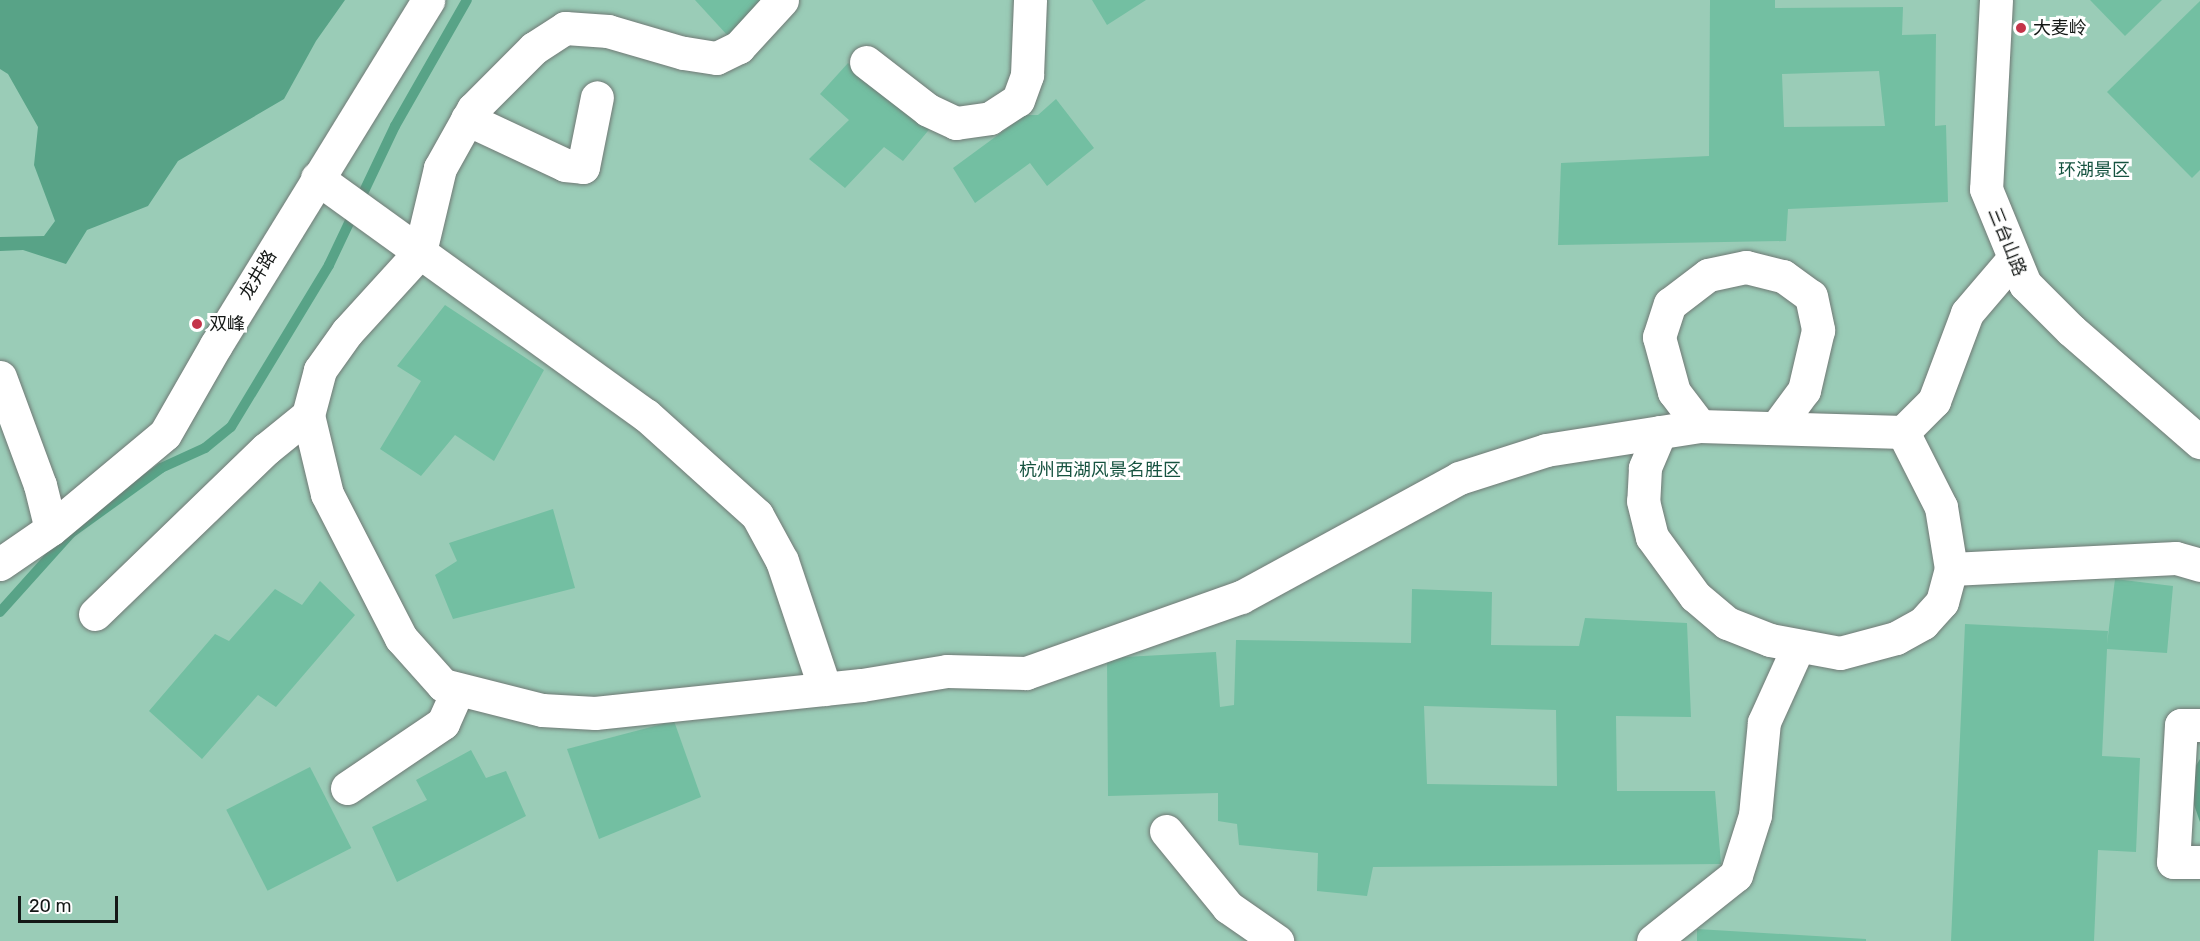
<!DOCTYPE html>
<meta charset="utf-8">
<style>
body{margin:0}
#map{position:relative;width:2200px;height:941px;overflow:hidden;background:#dae4e0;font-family:Rubik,"Noto Sans SC",sans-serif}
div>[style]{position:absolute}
.green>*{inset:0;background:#9accb7;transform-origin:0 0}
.water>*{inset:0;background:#58a387}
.stream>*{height:10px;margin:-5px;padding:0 5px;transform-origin:5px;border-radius:5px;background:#58a387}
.building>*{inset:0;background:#73bfa2;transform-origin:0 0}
.roads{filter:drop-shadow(0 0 2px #707975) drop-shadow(0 0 2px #707975)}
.minor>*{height:33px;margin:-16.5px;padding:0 16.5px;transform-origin:16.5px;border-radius:16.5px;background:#fff}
.dots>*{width:16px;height:16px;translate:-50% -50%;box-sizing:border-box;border:3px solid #fff;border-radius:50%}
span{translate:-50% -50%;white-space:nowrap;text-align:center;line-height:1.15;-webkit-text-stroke:6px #fff;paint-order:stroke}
.poi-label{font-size:18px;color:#141816}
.left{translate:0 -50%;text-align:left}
.park-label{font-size:18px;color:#165340}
.street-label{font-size:18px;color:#141816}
.scale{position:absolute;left:18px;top:896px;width:100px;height:27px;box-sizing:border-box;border:3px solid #141816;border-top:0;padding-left:8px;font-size:18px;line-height:21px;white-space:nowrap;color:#141816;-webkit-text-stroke:4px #fff;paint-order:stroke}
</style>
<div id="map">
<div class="green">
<i style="left:0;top:0;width:2200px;height:941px"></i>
</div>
<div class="water">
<i style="clip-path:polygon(0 0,345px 0,316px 41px,284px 99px,178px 161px,148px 206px,87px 230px,66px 264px,23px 250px,0 251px,0 237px,44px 236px,55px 221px,34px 165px,38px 127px,8px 74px,0 69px)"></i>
<i style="clip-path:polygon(2200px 759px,2200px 822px,2191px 796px,2191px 774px)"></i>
</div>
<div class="stream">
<i style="left:0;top:612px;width:106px;rotate:-48.1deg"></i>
<i style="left:71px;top:533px;width:111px;rotate:-35.8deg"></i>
<i style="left:161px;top:468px;width:48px;rotate:-24.4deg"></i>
<i style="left:205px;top:448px;width:33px;rotate:-39deg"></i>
<i style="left:231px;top:427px;width:189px;rotate:-58.8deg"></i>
<i style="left:329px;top:265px;width:154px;rotate:-64.6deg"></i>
<i style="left:395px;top:126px;width:145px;rotate:-60.3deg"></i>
</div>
<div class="building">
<i style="clip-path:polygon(695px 0,767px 0,728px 36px)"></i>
<i style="clip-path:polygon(1092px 0,1146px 0,1107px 25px)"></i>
<i style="clip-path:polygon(evenodd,1710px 0,1775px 0,1775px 8px,1903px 7px,1902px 35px,1936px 34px,1935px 126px,1946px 125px,1948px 202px,1788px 209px,1786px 241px,1558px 245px,1561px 163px,1709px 156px,1710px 0,1879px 71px,1885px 126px,1784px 127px,1782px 74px,1879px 71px)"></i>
<i style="clip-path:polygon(2090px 0,2162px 0,2125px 36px)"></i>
<i style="clip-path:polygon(2200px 1px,2200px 170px,2192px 178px,2107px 92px)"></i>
<i style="clip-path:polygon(848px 63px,932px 126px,903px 161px,884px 147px,845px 188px,809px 159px,849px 120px,820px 94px)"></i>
<i style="clip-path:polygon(1056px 99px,1094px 148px,1047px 186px,1030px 163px,975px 203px,953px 168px,1025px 115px,1038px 115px)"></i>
<i style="clip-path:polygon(445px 305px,544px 370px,494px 461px,455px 435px,421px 476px,380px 449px,421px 381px,397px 366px)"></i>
<i style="clip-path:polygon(553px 509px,575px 588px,453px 619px,435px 575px,457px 561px,449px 543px)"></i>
<i style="clip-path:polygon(2115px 579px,2173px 586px,2167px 653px,2107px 649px,2102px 756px,2140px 758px,2136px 852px,2098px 850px,2094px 941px,1951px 941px,1965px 624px,2108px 631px,2107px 644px)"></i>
<i style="clip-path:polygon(320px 581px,355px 615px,276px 707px,258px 695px,202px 759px,149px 711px,215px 634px,229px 641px,275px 589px,302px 605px)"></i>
<i style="clip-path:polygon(evenodd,1412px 589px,1492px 592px,1491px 645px,1579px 646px,1585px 618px,1687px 623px,1691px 717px,1616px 716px,1617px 791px,1715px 791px,1721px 864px,1373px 867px,1367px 896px,1317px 891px,1318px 853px,1239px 845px,1237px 824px,1218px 821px,1218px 793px,1108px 796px,1107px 658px,1216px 652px,1220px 707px,1234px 705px,1236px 640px,1411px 643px,1412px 589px,1424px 706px,1556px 710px,1557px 786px,1427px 784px,1424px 706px)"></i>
<i style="clip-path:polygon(674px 721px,701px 797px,599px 839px,567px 749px)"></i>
<i style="clip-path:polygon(471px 750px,486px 778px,506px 771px,526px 816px,397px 882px,372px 827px,427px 800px,416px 780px)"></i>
<i style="left:310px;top:767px;width:91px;height:94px;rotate:63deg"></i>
<i style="clip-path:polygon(1697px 929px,1866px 939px,1866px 941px,1697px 941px)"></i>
</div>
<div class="roads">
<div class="minor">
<i style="left:782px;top:0;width:64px;rotate:132.5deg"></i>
<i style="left:739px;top:47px;width:25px;rotate:154deg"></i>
<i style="left:716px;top:58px;width:33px;rotate:-171deg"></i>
<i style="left:683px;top:53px;width:78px;rotate:-163.7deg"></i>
<i style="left:608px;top:31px;width:43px;rotate:-176deg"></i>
<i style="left:565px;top:28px;width:37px;rotate:147deg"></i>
<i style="left:534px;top:48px;width:86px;rotate:135deg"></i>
<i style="left:473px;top:109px;width:68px;rotate:119.2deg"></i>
<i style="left:440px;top:168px;width:86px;rotate:103.4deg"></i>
<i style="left:420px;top:252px;width:108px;rotate:132.4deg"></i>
<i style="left:347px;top:332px;width:47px;rotate:125.4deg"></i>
<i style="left:320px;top:370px;width:47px;rotate:104.9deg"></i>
<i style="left:308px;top:415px;width:81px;rotate:76.5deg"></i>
<i style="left:327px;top:494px;width:162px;rotate:62.8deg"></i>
<i style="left:401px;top:638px;width:63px;rotate:48.2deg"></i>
<i style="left:443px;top:685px;width:102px;rotate:14.2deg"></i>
<i style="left:542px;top:710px;width:53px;rotate:3.2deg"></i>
<i style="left:595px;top:713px;width:268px;rotate:-6deg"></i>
<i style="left:862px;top:685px;width:86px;rotate:-9.4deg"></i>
<i style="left:947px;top:671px;width:79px;rotate:1.5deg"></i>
<i style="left:1026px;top:673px;width:228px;rotate:-19.5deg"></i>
<i style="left:1241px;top:597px;width:248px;rotate:-28.6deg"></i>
<i style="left:1459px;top:478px;width:91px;rotate:-17.8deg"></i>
<i style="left:1546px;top:450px;width:156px;rotate:-8.9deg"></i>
<i style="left:1700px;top:426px;width:203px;rotate:1.7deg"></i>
<i style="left:1903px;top:432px;width:44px;rotate:-45deg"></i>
<i style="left:1934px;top:401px;width:94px;rotate:-69.4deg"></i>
<i style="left:1967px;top:313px;width:72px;rotate:-49.5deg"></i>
<i style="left:1996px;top:0;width:189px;rotate:93deg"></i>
<i style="left:1986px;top:189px;width:103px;rotate:67.7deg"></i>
<i style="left:2025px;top:284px;width:65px;rotate:45deg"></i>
<i style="left:2071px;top:330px;width:171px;rotate:41deg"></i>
<i style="left:866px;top:62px;width:78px;rotate:37.7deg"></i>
<i style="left:928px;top:110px;width:31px;rotate:25deg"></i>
<i style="left:956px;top:123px;width:34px;rotate:-8deg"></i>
<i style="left:990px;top:118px;width:33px;rotate:-33deg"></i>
<i style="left:1018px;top:100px;width:27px;rotate:-70deg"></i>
<i style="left:1027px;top:75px;width:75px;rotate:-87.7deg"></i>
<i style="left:467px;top:119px;width:108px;rotate:25.1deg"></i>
<i style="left:565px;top:165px;width:18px;rotate:6deg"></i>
<i style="left:583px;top:167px;width:71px;rotate:-78.7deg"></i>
<i style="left:317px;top:178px;width:405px;rotate:35.8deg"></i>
<i style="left:646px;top:415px;width:149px;rotate:42deg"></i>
<i style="left:757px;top:515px;width:52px;rotate:61.5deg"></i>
<i style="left:782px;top:561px;width:135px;rotate:71.4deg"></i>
<i style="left:0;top:377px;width:115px;rotate:69.7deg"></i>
<i style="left:40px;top:485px;width:45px;rotate:76deg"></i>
<i style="left:1700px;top:426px;width:43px;rotate:-127.4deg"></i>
<i style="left:1674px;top:392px;width:57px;rotate:-105.3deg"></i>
<i style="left:1659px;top:337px;width:35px;rotate:-72deg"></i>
<i style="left:1670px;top:304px;width:48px;rotate:-37.3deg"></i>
<i style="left:1708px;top:275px;width:39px;rotate:-12deg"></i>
<i style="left:1746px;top:267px;width:38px;rotate:14deg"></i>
<i style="left:1783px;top:276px;width:34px;rotate:36deg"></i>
<i style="left:1811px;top:296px;width:35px;rotate:78deg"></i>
<i style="left:1818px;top:330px;width:62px;rotate:103.1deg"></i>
<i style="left:1804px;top:390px;width:47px;rotate:126.4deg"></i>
<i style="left:1660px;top:432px;width:39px;rotate:113deg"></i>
<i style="left:1645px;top:468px;width:33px;rotate:93deg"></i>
<i style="left:1643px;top:501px;width:37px;rotate:76deg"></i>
<i style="left:1652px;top:537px;width:73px;rotate:53.9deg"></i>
<i style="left:1695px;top:596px;width:42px;rotate:40.2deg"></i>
<i style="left:1727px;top:623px;width:46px;rotate:21.6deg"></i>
<i style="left:1770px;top:640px;width:71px;rotate:10.5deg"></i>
<i style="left:1840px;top:653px;width:58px;rotate:-15deg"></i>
<i style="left:1896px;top:638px;width:31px;rotate:-29deg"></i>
<i style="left:1923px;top:623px;width:28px;rotate:-48deg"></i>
<i style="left:1942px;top:602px;width:34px;rotate:-75deg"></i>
<i style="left:1903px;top:432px;width:84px;rotate:63.1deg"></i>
<i style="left:1941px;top:507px;width:63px;rotate:80.8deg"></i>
<i style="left:1951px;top:569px;width:225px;rotate:-2.8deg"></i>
<i style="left:2176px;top:558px;width:25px;rotate:16deg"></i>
<i style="left:0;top:564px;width:62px;rotate:-34.5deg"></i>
<i style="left:51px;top:529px;width:148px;rotate:-39.8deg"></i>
<i style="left:165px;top:434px;width:103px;rotate:-60.2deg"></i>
<i style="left:216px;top:345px;width:405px;rotate:-58.4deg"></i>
<i style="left:95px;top:614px;width:238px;rotate:-44deg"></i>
<i style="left:266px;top:449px;width:54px;rotate:-39deg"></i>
<i style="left:2200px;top:725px;width:19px;rotate:180deg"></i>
<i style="left:2181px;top:725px;width:137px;rotate:93.3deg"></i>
<i style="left:2173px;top:862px;width:27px"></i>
<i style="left:347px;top:788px;width:116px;rotate:-34.1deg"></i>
<i style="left:443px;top:723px;width:36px;rotate:-66deg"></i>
<i style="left:1166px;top:831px;width:98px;rotate:50.8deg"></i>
<i style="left:1228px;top:907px;width:60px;rotate:34.8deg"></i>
<i style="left:1653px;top:941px;width:106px;rotate:-38.5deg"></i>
<i style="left:1736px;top:875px;width:63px;rotate:-72.4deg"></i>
<i style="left:1755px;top:815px;width:93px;rotate:-84.5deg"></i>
<i style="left:1764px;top:722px;width:82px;rotate:-65.6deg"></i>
</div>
</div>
<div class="dots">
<i style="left:2021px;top:28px;background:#c43449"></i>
<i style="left:197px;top:324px;background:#c43449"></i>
</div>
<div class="poi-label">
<span class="left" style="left:2033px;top:28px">大麦岭</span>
<span class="left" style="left:209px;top:324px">双峰</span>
</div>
<div class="park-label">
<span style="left:2094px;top:170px">环湖景区</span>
<span style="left:1100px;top:470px">杭州西湖风景名胜区</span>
</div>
<div class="street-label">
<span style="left:2007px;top:242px;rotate:68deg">三台山路</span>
<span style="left:258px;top:275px;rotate:-59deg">龙井路</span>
</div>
<div class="scale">20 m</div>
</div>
